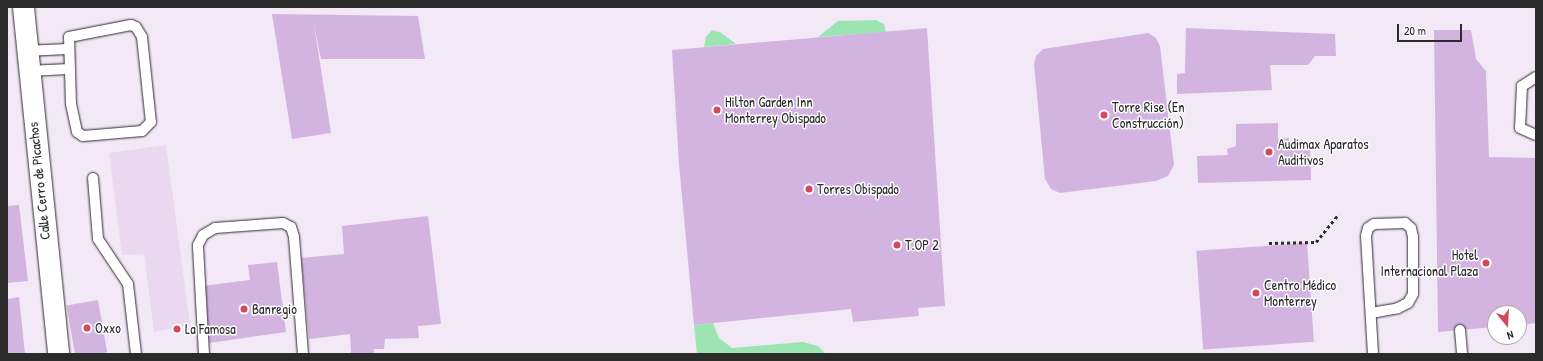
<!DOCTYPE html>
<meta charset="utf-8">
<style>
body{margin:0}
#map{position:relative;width:1543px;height:361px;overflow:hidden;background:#f2e8f6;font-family:"Patrick Hand",sans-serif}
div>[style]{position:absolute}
.built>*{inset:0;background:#e9d8f0}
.green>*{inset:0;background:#9ce4b2}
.building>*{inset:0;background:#d3b4e1;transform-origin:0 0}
.path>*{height:2.5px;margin-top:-1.25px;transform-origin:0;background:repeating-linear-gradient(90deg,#2b2b2b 0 3px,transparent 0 6px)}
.roads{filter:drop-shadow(0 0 1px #2b2b2b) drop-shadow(0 0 1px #2b2b2b)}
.service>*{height:10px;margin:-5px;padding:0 5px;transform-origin:5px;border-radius:5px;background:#fff}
.minor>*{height:21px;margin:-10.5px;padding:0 10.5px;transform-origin:10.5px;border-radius:10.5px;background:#fff}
.dots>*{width:11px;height:11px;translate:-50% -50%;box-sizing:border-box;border:2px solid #fff;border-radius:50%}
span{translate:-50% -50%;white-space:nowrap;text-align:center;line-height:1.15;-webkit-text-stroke:3px #fff;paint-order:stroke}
.poi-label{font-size:14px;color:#2b2b2b}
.left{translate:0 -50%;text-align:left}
.right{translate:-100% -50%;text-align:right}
.street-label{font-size:14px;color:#2b2b2b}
.frame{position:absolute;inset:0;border:8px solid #2b2b2b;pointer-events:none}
.north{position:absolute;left:1487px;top:305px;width:40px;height:40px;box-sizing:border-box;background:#fff;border:1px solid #aaa;border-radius:50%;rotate:162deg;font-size:11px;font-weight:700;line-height:16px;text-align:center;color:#2b2b2b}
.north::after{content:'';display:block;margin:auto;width:14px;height:18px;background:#d1495b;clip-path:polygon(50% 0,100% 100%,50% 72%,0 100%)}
.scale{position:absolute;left:1397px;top:24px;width:65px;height:18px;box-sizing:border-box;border:2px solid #2b2b2b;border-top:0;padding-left:5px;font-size:12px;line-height:14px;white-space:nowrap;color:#2b2b2b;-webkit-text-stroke:3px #fff;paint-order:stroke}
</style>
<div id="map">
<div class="built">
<i style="clip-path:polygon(166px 145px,190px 325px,154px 332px,144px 254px,122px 255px,109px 153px)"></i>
</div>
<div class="green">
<i style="clip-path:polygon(876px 20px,884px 24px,886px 32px,818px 37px,838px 21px)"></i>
<i style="clip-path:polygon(712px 30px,720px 32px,736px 44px,704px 47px,706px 37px)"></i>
<i style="clip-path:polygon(713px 323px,719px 338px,732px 348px,803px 342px,818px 346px,826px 354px,697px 354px,694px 325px)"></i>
</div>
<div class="building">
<i style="clip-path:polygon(272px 14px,418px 16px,425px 59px,321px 59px,314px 25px,331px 133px,292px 139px)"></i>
<i style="clip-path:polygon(927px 28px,945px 306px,918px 308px,919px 316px,853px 322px,851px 309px,694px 325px,679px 164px,672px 50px)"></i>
<i style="clip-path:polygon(1186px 28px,1335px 34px,1336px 56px,1315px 56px,1308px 65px,1270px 65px,1272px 90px,1177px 94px,1177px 74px,1185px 73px)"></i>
<i style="clip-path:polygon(1434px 30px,1471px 30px,1476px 59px,1486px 71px,1489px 157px,1536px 158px,1536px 323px,1519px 325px,1519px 313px,1495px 313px,1495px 327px,1438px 332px)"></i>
<i style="clip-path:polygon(1148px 33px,1156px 38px,1160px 46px,1174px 165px,1168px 176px,1156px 181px,1060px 193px,1051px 189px,1045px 179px,1034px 64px,1036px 56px,1043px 49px)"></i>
<i style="clip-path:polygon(1278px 123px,1278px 139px,1289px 138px,1289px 150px,1310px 149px,1311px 180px,1198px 183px,1197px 156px,1228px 155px,1227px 149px,1236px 146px,1236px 124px)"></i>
<i style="clip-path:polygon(19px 205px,28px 281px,7px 283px,7px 206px)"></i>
<i style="clip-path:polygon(428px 216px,441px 324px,418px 326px,419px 338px,385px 339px,384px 349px,374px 349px,374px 354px,351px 354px,350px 334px,309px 339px,301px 258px,344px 254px,342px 226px)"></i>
<i style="left:1307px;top:243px;width:99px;height:111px;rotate:86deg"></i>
<i style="clip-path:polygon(277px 262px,286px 332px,209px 343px,202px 286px,250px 280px,248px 265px)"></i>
<i style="clip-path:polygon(19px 297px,25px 354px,7px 354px,7px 299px)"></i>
<i style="left:98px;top:300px;width:53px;height:32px;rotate:80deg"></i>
</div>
<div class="path">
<i style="left:1269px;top:243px;width:47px;rotate:-1.2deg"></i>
<i style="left:1316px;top:242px;width:36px;rotate:-51deg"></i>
</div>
<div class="roads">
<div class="service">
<i style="left:131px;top:25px;width:5px;rotate:22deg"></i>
<i style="left:136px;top:27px;width:12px;rotate:59deg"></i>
<i style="left:142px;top:37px;width:85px;rotate:84deg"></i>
<i style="left:151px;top:122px;width:13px;rotate:135deg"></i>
<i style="left:142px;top:131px;width:59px;rotate:175.2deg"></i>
<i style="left:83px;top:136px;width:7px;rotate:-146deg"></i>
<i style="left:77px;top:132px;width:29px;rotate:-102deg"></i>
<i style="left:71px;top:104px;width:67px;rotate:-91.7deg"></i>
<i style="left:69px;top:37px;width:63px;rotate:-11deg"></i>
<i style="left:26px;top:51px;width:41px;rotate:-2.8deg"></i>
<i style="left:28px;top:71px;width:41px;rotate:-2.8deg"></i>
<i style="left:1536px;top:77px;width:17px;rotate:147deg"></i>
<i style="left:1522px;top:86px;width:42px;rotate:92.7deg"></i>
<i style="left:1520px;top:128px;width:17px;rotate:24deg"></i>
<i style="left:93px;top:178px;width:61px;rotate:85.3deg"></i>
<i style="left:98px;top:239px;width:54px;rotate:56.3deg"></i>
<i style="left:128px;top:284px;width:70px;rotate:83.5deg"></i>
<i style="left:1371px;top:313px;width:27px;rotate:-10deg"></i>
<i style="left:1398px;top:308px;width:11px;rotate:-27deg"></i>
<i style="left:1408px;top:303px;width:10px;rotate:-61deg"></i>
<i style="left:1413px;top:294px;width:57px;rotate:-90deg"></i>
<i style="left:1413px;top:237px;width:9px;rotate:-103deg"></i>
<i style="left:1411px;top:228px;width:8px;rotate:-140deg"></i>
<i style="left:1405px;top:223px;width:31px;rotate:178deg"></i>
<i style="left:1374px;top:224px;width:7px;rotate:146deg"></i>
<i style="left:1368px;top:228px;width:8px;rotate:104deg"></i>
<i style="left:1366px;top:236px;width:118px;rotate:86.6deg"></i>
<i style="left:1460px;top:330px;width:24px;rotate:85deg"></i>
<i style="left:204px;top:354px;width:109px;rotate:-93.2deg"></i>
<i style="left:198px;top:245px;width:11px;rotate:-63deg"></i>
<i style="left:203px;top:235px;width:14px;rotate:-30deg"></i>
<i style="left:215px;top:228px;width:68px;rotate:-4.2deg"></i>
<i style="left:283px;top:223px;width:9px;rotate:27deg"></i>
<i style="left:291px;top:227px;width:10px;rotate:73deg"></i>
<i style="left:294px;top:237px;width:117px;rotate:85.6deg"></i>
</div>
<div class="minor">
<i style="left:23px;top:7px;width:349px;rotate:84.2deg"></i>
</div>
</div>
<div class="dots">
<i style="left:717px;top:110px;background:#d1495b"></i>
<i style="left:1104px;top:115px;background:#d1495b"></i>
<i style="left:1269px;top:152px;background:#d1495b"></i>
<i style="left:809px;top:189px;background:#d1495b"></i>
<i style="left:897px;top:245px;background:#d1495b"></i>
<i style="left:1486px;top:263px;background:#d1495b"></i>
<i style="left:1256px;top:293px;background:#d1495b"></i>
<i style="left:244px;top:309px;background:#d1495b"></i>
<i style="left:87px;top:328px;background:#d1495b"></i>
<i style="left:177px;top:329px;background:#d1495b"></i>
</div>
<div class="poi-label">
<span class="left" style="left:725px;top:110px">Hilton Garden Inn<br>Monterrey Obispado</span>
<span class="left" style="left:1112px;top:115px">Torre Rise (En<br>Construcción)</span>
<span class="left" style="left:1278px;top:152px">Audimax Aparatos<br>Auditivos</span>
<span class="left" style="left:817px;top:189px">Torres Obispado</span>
<span class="left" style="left:905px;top:245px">T.OP 2</span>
<span class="right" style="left:1478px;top:263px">Hotel<br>Internacional Plaza</span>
<span class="left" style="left:1264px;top:293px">Centro Médico<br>Monterrey</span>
<span class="left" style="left:252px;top:309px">Banregio</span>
<span class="left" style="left:95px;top:328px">Oxxo</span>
<span class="left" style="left:185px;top:329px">La Famosa</span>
</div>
<div class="street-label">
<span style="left:39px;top:181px;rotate:-96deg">Calle Cerro de Picachos</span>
</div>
<div class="frame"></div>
<div class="north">N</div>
<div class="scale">20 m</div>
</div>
